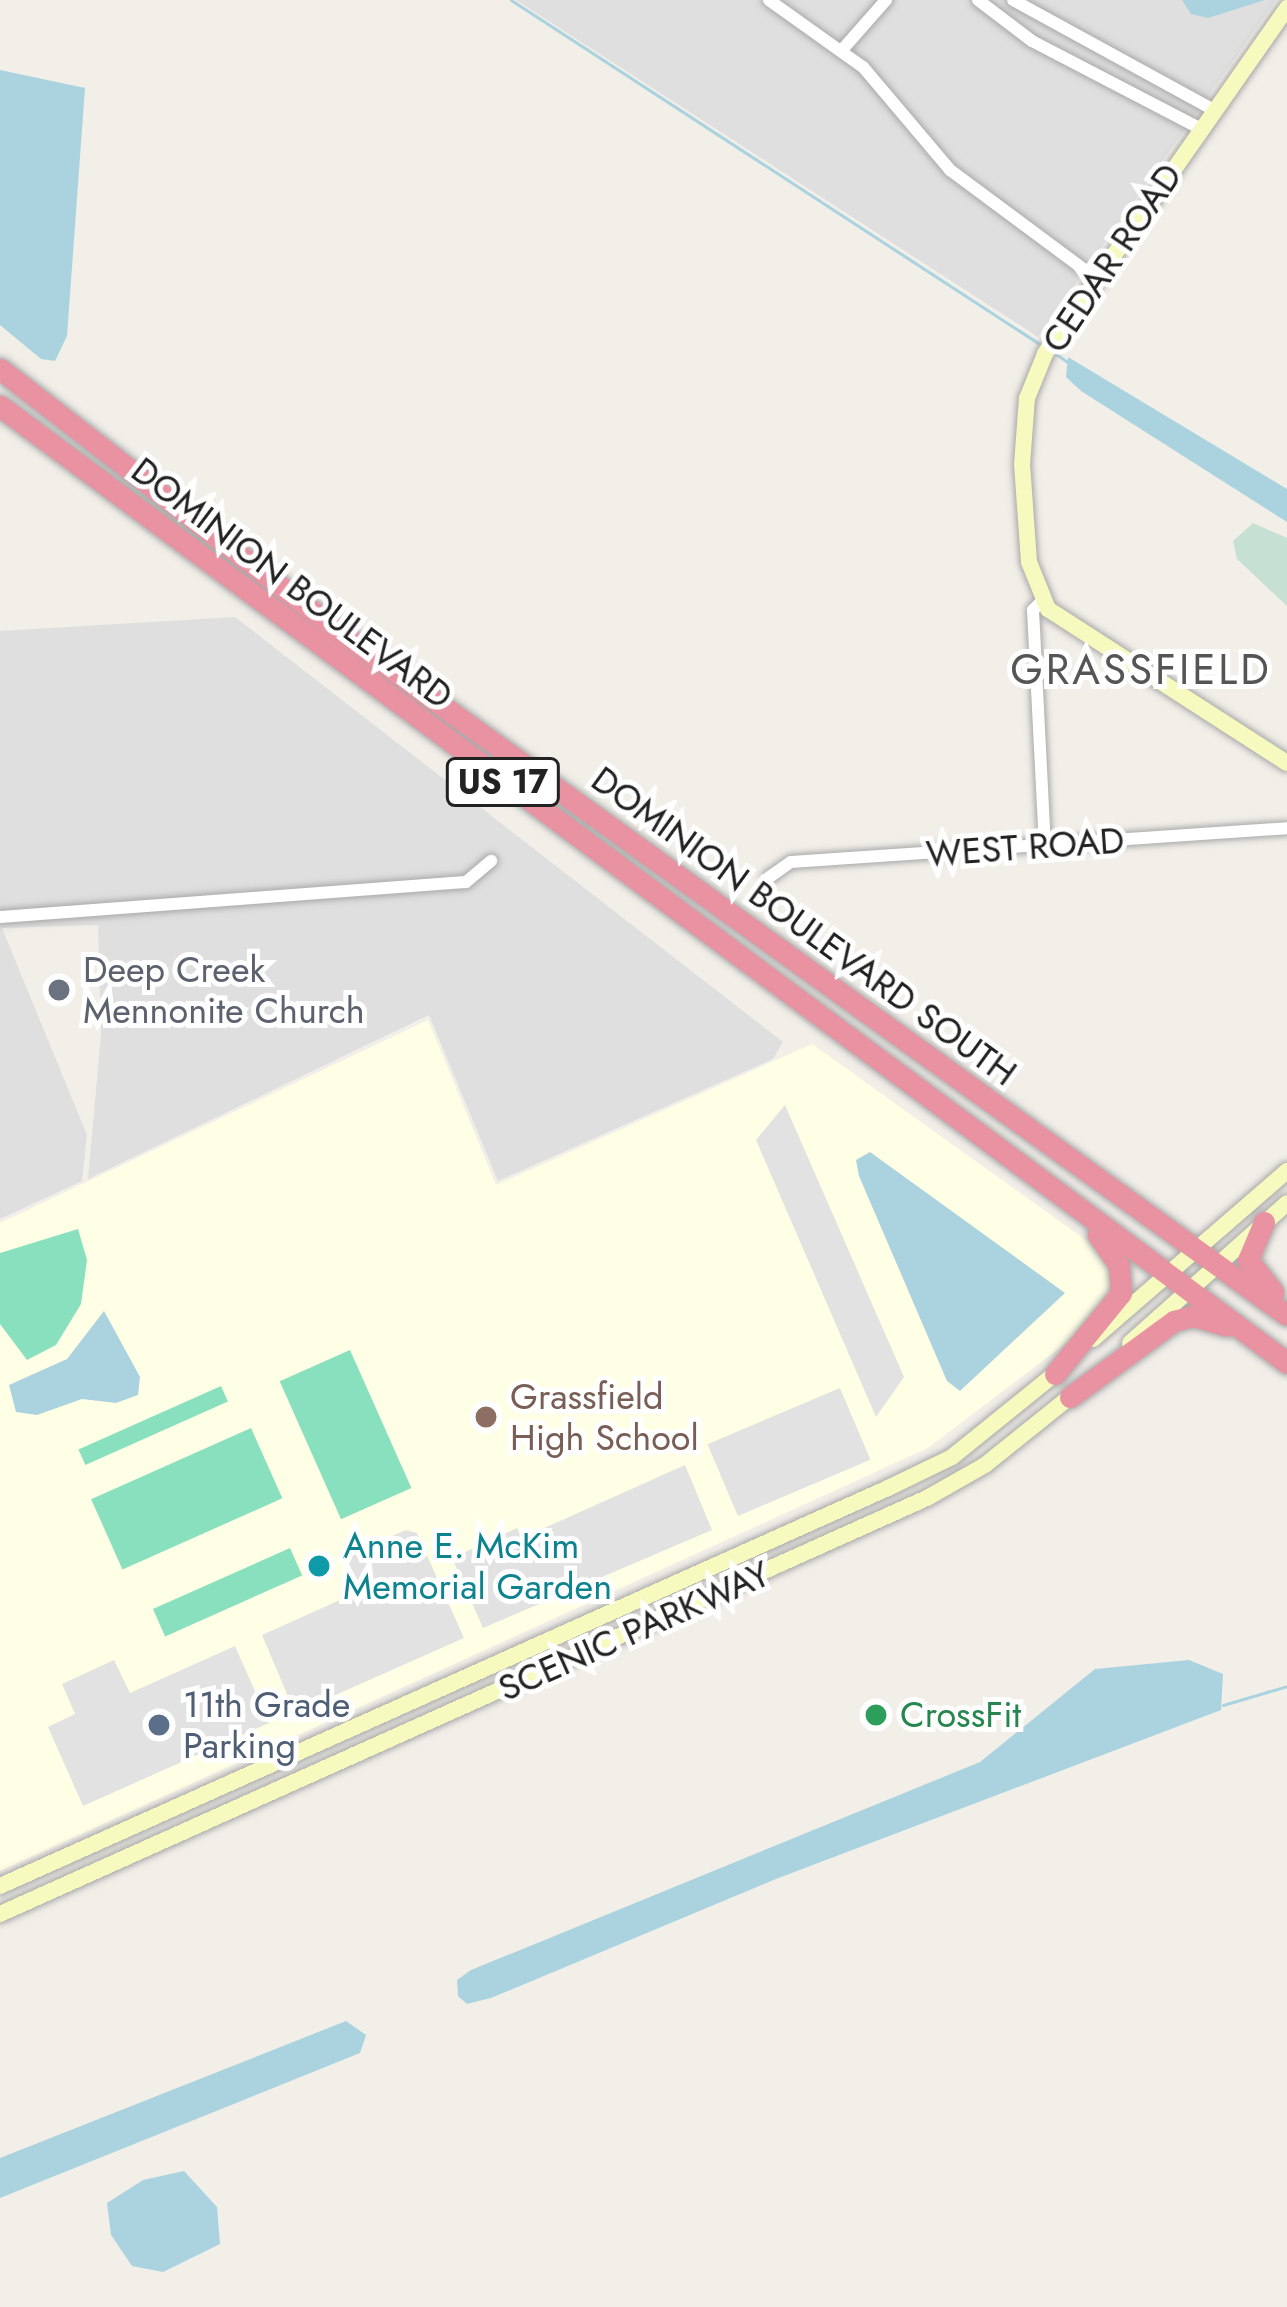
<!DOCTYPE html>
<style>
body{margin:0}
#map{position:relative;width:1287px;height:2307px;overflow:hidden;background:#f2efe9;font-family:Jost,sans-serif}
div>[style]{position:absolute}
.residential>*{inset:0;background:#e0dfdf}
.education>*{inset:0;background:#ffffe5}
.wetland>*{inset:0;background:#c6e0d4}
.pitch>*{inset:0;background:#88e0be;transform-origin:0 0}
.parking>*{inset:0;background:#e2e2e2;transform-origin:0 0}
.water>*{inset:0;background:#aad3df}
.stream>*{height:3px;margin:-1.5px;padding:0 1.5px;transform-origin:1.5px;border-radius:1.5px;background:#aad3df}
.roads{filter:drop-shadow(0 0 3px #a9a9a9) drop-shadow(0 0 3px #a9a9a9)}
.street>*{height:12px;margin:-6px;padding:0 6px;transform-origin:6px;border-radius:6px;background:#fff}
.secondary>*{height:16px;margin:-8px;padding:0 8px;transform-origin:8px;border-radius:8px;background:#f7fabf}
.highway>*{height:21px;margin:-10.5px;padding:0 10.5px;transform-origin:10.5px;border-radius:10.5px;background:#e892a2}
.dots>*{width:33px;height:33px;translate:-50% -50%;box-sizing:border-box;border:6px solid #fff;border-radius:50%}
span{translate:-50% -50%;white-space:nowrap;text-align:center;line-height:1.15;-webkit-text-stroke:10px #fff;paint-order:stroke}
.shield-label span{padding:3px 9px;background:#fff;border:3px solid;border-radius:9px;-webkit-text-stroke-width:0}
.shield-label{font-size:33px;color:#222;font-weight:700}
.street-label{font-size:36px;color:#222}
.worship-label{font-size:36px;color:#5b616d}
.left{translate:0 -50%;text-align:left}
.education-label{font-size:36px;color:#785e54}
.culture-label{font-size:36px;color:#0d838f}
.service-label{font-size:36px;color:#4e5e75}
.leisure-label{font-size:36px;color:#27864d}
.quarter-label{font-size:42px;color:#555;letter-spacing:3px}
</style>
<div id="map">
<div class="residential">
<i style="clip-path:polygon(516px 0,1276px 0,1038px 337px)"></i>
<i style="clip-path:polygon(235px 617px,783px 1042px,773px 1059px,498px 1181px,429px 1015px,88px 1179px,101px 1034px,98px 925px,2px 928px,87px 1135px,82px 1181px,0 1219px,0 631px)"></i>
</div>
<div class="education">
<i style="clip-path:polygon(428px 1020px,496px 1185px,812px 1044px,1115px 1261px,1119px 1277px,1099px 1318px,928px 1448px,0 1871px,0 1223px)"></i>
</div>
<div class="wetland">
<i style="clip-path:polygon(1253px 523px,1287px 538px,1287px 606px,1237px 559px,1233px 541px)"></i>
</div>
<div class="pitch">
<i style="clip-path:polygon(78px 1229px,87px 1260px,81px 1304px,56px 1345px,27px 1360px,0 1324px,0 1253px)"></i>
<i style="left:350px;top:1350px;width:151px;height:77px;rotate:66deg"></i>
<i style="left:221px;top:1386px;width:17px;height:156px;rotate:66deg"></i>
<i style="left:251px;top:1428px;width:77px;height:175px;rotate:66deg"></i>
<i style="left:290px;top:1548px;width:30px;height:150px;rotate:66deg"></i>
</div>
<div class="parking">
<i style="clip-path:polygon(785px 1105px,904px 1377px,876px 1417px,756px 1140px)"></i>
<i style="left:840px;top:1388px;width:78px;height:144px;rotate:67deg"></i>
<i style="clip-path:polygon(685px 1465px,712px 1530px,483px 1628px,452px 1558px,517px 1528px,522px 1538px)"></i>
<i style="clip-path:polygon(406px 1530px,417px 1533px,464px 1638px,295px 1713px,262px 1635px,360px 1591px,346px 1556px)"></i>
<i style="clip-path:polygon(235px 1646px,269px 1723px,83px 1806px,48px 1727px,75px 1714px,62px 1684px,114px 1660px,130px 1693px)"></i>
</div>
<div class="water">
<i style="clip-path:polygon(1182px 0,1265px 0,1208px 18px,1191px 14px)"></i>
<i style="clip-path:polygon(0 70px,85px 88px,67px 336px,55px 361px,41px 359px,0 325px)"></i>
<i style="clip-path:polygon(1068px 357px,1287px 489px,1287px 522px,1081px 391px,1066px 377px)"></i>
<i style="clip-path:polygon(870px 1152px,1065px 1293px,960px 1391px,947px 1381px,859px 1176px,856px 1160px)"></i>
<i style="clip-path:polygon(104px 1311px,140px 1377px,138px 1395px,116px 1403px,82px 1399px,37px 1415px,16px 1412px,9px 1385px,67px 1359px)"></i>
<i style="clip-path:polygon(1189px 1660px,1223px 1674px,1221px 1710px,776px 1879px,491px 1998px,467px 2004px,458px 1996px,457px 1980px,471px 1970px,980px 1762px,1095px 1669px)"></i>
<i style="clip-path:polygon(346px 2021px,366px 2035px,360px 2053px,0 2198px,0 2158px)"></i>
<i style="clip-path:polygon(184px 2171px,217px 2207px,220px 2244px,163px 2272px,132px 2266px,111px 2235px,107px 2203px,143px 2180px)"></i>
</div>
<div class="stream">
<i style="left:511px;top:0;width:629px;rotate:33.06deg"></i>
<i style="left:1056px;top:354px;width:16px;rotate:35deg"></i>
<i style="left:1223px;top:1705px;width:67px;rotate:-16.5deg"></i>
</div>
<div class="roads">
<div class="street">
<i style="left:769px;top:0;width:115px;rotate:35.5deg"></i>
<i style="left:863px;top:67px;width:135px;rotate:49.8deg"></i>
<i style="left:950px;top:170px;width:183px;rotate:36.6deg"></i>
<i style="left:978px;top:0;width:68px;rotate:37.2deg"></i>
<i style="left:1032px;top:41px;width:191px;rotate:27.5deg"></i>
<i style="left:1013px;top:0;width:229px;rotate:28.7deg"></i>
<i style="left:842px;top:50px;width:67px;rotate:-48.7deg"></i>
<i style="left:1042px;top:601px;width:13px;rotate:135deg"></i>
<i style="left:1033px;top:610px;width:235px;rotate:87.1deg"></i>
<i style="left:768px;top:878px;width:28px;rotate:-35deg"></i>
<i style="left:791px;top:862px;width:497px;rotate:-3.9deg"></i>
<i style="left:0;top:917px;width:467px;rotate:-4.3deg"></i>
<i style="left:466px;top:882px;width:33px;rotate:-40deg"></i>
</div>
<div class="secondary">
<i style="left:1287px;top:8px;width:422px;rotate:125deg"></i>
<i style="left:1045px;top:354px;width:48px;rotate:112.2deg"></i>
<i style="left:1027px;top:398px;width:66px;rotate:94.3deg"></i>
<i style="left:1022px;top:464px;width:98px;rotate:85.9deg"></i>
<i style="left:1029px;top:562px;width:51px;rotate:68deg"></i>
<i style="left:1048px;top:609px;width:284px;rotate:32.8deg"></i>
<i style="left:1093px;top:1339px;width:257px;rotate:-40.9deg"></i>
<i style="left:1130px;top:1343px;width:210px;rotate:-41.7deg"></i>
<i style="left:0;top:1886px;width:973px;rotate:-24.14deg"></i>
<i style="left:888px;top:1488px;width:71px;rotate:-25.8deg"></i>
<i style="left:952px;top:1457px;width:140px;rotate:-38.9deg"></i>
<i style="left:0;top:1914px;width:1016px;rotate:-24.17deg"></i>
<i style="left:927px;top:1498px;width:67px;rotate:-29.6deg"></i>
<i style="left:985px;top:1465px;width:117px;rotate:-38.7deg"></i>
</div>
<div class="highway">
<i style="left:0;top:369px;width:414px;rotate:37.8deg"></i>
<i style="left:327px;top:623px;width:1183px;rotate:35.79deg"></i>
<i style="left:0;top:406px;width:1604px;rotate:36.63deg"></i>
<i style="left:1264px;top:1222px;width:41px;rotate:112.8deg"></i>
<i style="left:1248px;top:1260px;width:41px;rotate:52deg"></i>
<i style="left:1055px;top:1374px;width:104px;rotate:-50.8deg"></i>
<i style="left:1121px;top:1293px;width:28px;rotate:-94deg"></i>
<i style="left:1119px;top:1265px;width:37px;rotate:-125deg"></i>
<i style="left:1070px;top:1397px;width:129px;rotate:-36.2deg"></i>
<i style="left:1174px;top:1321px;width:20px;rotate:-15deg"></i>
<i style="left:1193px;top:1316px;width:35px;rotate:16deg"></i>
</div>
</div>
<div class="dots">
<i style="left:59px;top:990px;background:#6b7280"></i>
<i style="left:486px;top:1417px;background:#8d6e63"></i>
<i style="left:319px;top:1566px;background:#0f9aa8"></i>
<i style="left:876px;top:1715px;background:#2e9e5b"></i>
<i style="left:159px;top:1725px;background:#5c6f8a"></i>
</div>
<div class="shield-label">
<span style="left:503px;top:782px">US 17</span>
</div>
<div class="street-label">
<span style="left:1112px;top:258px;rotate:-56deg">CEDAR ROAD</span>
<span style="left:292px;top:583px;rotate:37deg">DOMINION BOULEVARD</span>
<span style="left:1025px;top:847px;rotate:-4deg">WEST ROAD</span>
<span style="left:804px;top:926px;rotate:36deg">DOMINION BOULEVARD SOUTH</span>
<span style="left:634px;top:1631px;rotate:-24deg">SCENIC PARKWAY</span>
</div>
<div class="worship-label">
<span class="left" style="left:83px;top:990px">Deep Creek<br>Mennonite Church</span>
</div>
<div class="education-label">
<span class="left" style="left:510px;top:1417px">Grassfield<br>High School</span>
</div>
<div class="culture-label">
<span class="left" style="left:343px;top:1566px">Anne E. McKim<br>Memorial Garden</span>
</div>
<div class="service-label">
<span class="left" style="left:183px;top:1725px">11th Grade<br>Parking</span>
</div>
<div class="leisure-label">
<span class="left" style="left:900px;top:1715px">CrossFit</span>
</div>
<div class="quarter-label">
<span style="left:1141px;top:670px">GRASSFIELD</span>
</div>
</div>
